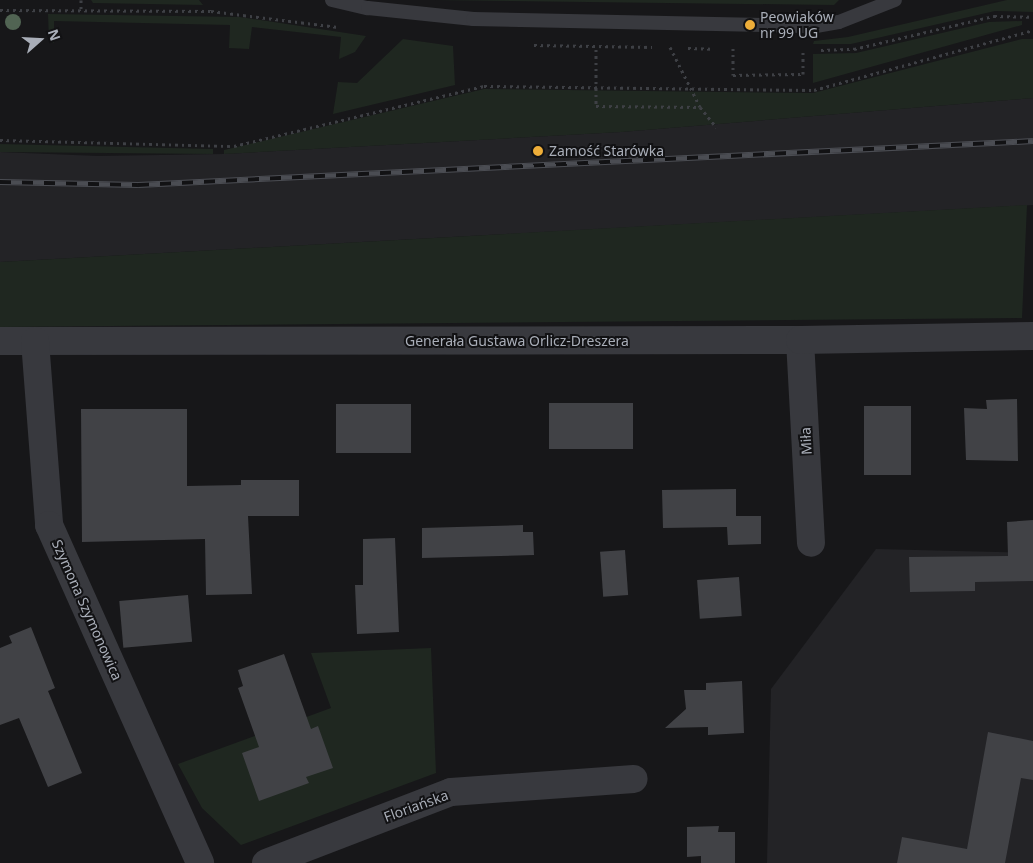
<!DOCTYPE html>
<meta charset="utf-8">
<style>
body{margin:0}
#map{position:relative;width:1033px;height:863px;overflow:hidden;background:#171719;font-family:"Noto Sans",sans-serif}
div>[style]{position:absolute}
.built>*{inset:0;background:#232326}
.green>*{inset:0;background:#1f2720}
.building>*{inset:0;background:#414246;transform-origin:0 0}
.path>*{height:3px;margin-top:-1.5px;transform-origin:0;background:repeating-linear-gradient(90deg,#3e4045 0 2.5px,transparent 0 6.5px)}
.lane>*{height:14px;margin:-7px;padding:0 7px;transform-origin:7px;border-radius:7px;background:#38393e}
.street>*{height:28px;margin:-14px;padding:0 14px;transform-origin:14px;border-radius:14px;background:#38393e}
.rail>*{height:5.5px;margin-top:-2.75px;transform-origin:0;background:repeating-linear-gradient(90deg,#121214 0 11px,#4b4d53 0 22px);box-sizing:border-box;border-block:1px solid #4b4d53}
.trees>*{width:16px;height:16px;margin:-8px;border-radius:50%;background:#516453}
.dots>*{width:14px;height:14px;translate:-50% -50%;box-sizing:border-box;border:2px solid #121214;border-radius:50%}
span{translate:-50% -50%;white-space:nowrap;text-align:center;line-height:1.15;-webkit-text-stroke:4px #121214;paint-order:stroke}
.poi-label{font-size:14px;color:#a9aeb8}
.left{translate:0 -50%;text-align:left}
.street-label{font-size:14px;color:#a9aeb8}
.north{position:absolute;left:15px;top:15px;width:50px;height:50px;-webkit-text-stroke:4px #121214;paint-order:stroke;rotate:71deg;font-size:14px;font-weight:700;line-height:20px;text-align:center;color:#a9aeb8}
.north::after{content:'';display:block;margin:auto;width:18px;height:22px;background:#a9aeb8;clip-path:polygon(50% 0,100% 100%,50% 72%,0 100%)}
</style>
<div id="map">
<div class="built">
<i style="clip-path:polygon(1033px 98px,1033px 205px,0 262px,0 152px,98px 156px,224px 154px,621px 132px)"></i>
<i style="clip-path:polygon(876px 549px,1033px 553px,1033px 863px,767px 863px,771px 689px)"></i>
</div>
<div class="green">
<i style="clip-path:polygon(91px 0,199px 0,203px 5px,93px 3px)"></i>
<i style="clip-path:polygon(434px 0,839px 0,834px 5px)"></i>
<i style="clip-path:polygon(1007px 0,1033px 0,1033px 12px,995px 11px,851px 44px,813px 44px,814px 41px,848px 37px)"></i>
<i style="clip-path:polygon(48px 14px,240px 17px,366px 36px,355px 52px,339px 59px,341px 37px,252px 27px,249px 49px,229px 48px,230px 25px,54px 21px,54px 43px,49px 40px)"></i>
<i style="clip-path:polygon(1022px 21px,1022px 25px,813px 83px,813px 54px,856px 53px,989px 22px)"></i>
<i style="clip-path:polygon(403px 39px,453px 46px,455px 85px,333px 114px,338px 82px,357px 83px)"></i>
<i style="clip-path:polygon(1022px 39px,1033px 39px,1033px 98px,621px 132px,224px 154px,224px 150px,484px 89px,813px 93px)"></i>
<i style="clip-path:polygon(0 144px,213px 149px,213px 154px,0 152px)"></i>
<i style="clip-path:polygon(1027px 205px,1022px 318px,0 327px,0 262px)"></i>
<i style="clip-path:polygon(431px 648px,436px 773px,241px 845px,202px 808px,178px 764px,331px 708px,311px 653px)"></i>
</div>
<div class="building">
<i style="clip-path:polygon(1017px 399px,1018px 461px,966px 460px,964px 408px,987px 409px,986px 400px)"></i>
<i style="left:549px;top:403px;width:84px;height:46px"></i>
<i style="left:336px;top:404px;width:75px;height:49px"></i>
<i style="left:864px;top:406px;width:47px;height:69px"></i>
<i style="clip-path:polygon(81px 409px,187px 409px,187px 486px,241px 485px,241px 480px,299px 480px,299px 516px,248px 516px,252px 594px,206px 595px,205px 539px,82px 542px)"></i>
<i style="clip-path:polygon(736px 489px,736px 516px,761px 516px,761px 544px,728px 545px,727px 527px,663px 528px,662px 490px)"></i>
<i style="clip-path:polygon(1033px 520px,1033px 581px,975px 582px,975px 591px,910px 592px,909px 557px,1008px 556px,1007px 522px)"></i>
<i style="clip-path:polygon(523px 525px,523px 532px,533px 532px,534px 555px,422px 558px,422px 528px)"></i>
<i style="clip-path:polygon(395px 538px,399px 632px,357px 634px,355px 585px,363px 585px,363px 539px)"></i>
<i style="left:625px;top:550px;width:45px;height:25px;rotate:86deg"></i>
<i style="left:739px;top:577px;width:39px;height:42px;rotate:86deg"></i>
<i style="left:188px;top:595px;width:47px;height:69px;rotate:85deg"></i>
<i style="clip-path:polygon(31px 627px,55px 688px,48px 691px,82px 773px,48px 787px,19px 718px,0 725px,0 648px,12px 643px,9px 636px)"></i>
<i style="clip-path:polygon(284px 654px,311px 729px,318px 726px,333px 768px,306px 777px,309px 783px,259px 801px,242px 753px,259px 747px,238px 688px,243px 686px,238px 670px)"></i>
<i style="clip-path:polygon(742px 681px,744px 733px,708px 735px,708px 727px,665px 728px,686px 709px,684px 690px,706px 690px,706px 683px)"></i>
<i style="clip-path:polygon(988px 732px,1033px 741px,1033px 780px,1021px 778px,1005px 863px,897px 863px,902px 837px,967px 849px)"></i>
<i style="clip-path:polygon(719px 826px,718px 832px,735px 832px,735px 863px,701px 863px,701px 856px,687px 857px,687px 827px)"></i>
</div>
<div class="path">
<i style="left:81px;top:0;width:10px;rotate:90deg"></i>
<i style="left:0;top:10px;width:211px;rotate:0.3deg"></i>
<i style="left:211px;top:11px;width:128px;rotate:7.2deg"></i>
<i style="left:534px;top:45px;width:118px;rotate:1deg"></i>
<i style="left:670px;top:47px;width:67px;rotate:63.4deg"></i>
<i style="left:688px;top:48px;width:24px;rotate:2deg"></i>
<i style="left:733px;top:48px;width:27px;rotate:90deg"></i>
<i style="left:733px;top:75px;width:70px;rotate:-0.8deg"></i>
<i style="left:803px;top:74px;width:25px;rotate:-90deg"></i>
<i style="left:596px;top:49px;width:57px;rotate:90deg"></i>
<i style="left:596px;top:106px;width:104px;rotate:0.6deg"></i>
<i style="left:700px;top:107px;width:26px;rotate:51deg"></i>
<i style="left:821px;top:50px;width:33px;rotate:-2deg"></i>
<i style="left:854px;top:49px;width:144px;rotate:-13.3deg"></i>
<i style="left:994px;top:16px;width:39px;rotate:1deg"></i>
<i style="left:0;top:140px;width:234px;rotate:1.5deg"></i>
<i style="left:234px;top:146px;width:257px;rotate:-13.5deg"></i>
<i style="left:484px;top:86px;width:330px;rotate:0.7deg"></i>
<i style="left:814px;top:90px;width:227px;rotate:-15.3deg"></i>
</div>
<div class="lane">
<i style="left:332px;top:0;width:37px;rotate:13deg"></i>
<i style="left:368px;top:8px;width:106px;rotate:6deg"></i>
<i style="left:473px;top:19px;width:343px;rotate:1.2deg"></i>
<i style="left:816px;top:26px;width:23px;rotate:-10deg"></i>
<i style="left:839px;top:22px;width:60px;rotate:-21.4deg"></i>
</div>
<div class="street">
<i style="left:800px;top:340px;width:203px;rotate:86.9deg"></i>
<i style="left:0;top:341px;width:800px;rotate:-0.07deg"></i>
<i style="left:800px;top:340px;width:233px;rotate:-1deg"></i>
<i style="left:35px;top:341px;width:185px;rotate:85.6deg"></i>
<i style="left:49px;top:525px;width:370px;rotate:65.9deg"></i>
<i style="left:266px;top:863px;width:198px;rotate:-21deg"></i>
<i style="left:451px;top:792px;width:183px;rotate:-4.1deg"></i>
</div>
<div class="rail">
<i style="left:0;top:182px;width:138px;rotate:1.2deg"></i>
<i style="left:138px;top:185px;width:896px;rotate:-2.81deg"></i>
</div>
<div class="trees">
<i style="left:13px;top:22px"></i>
</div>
<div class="dots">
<i style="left:750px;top:25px;background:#eeae39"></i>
<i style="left:538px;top:151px;background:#eeae39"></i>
</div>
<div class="poi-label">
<span class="left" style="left:760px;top:25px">Peowiaków<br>nr 99 UG</span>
<span class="left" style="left:549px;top:151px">Zamość Starówka</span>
</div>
<div class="street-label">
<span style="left:517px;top:341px">Generała Gustawa Orlicz-Dreszera</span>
<span style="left:806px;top:441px;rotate:-93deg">Miła</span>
<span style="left:87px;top:610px;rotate:66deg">Szymona Szymonowica</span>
<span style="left:416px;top:806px;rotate:-20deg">Floriańska</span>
</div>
<div class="north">N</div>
</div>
